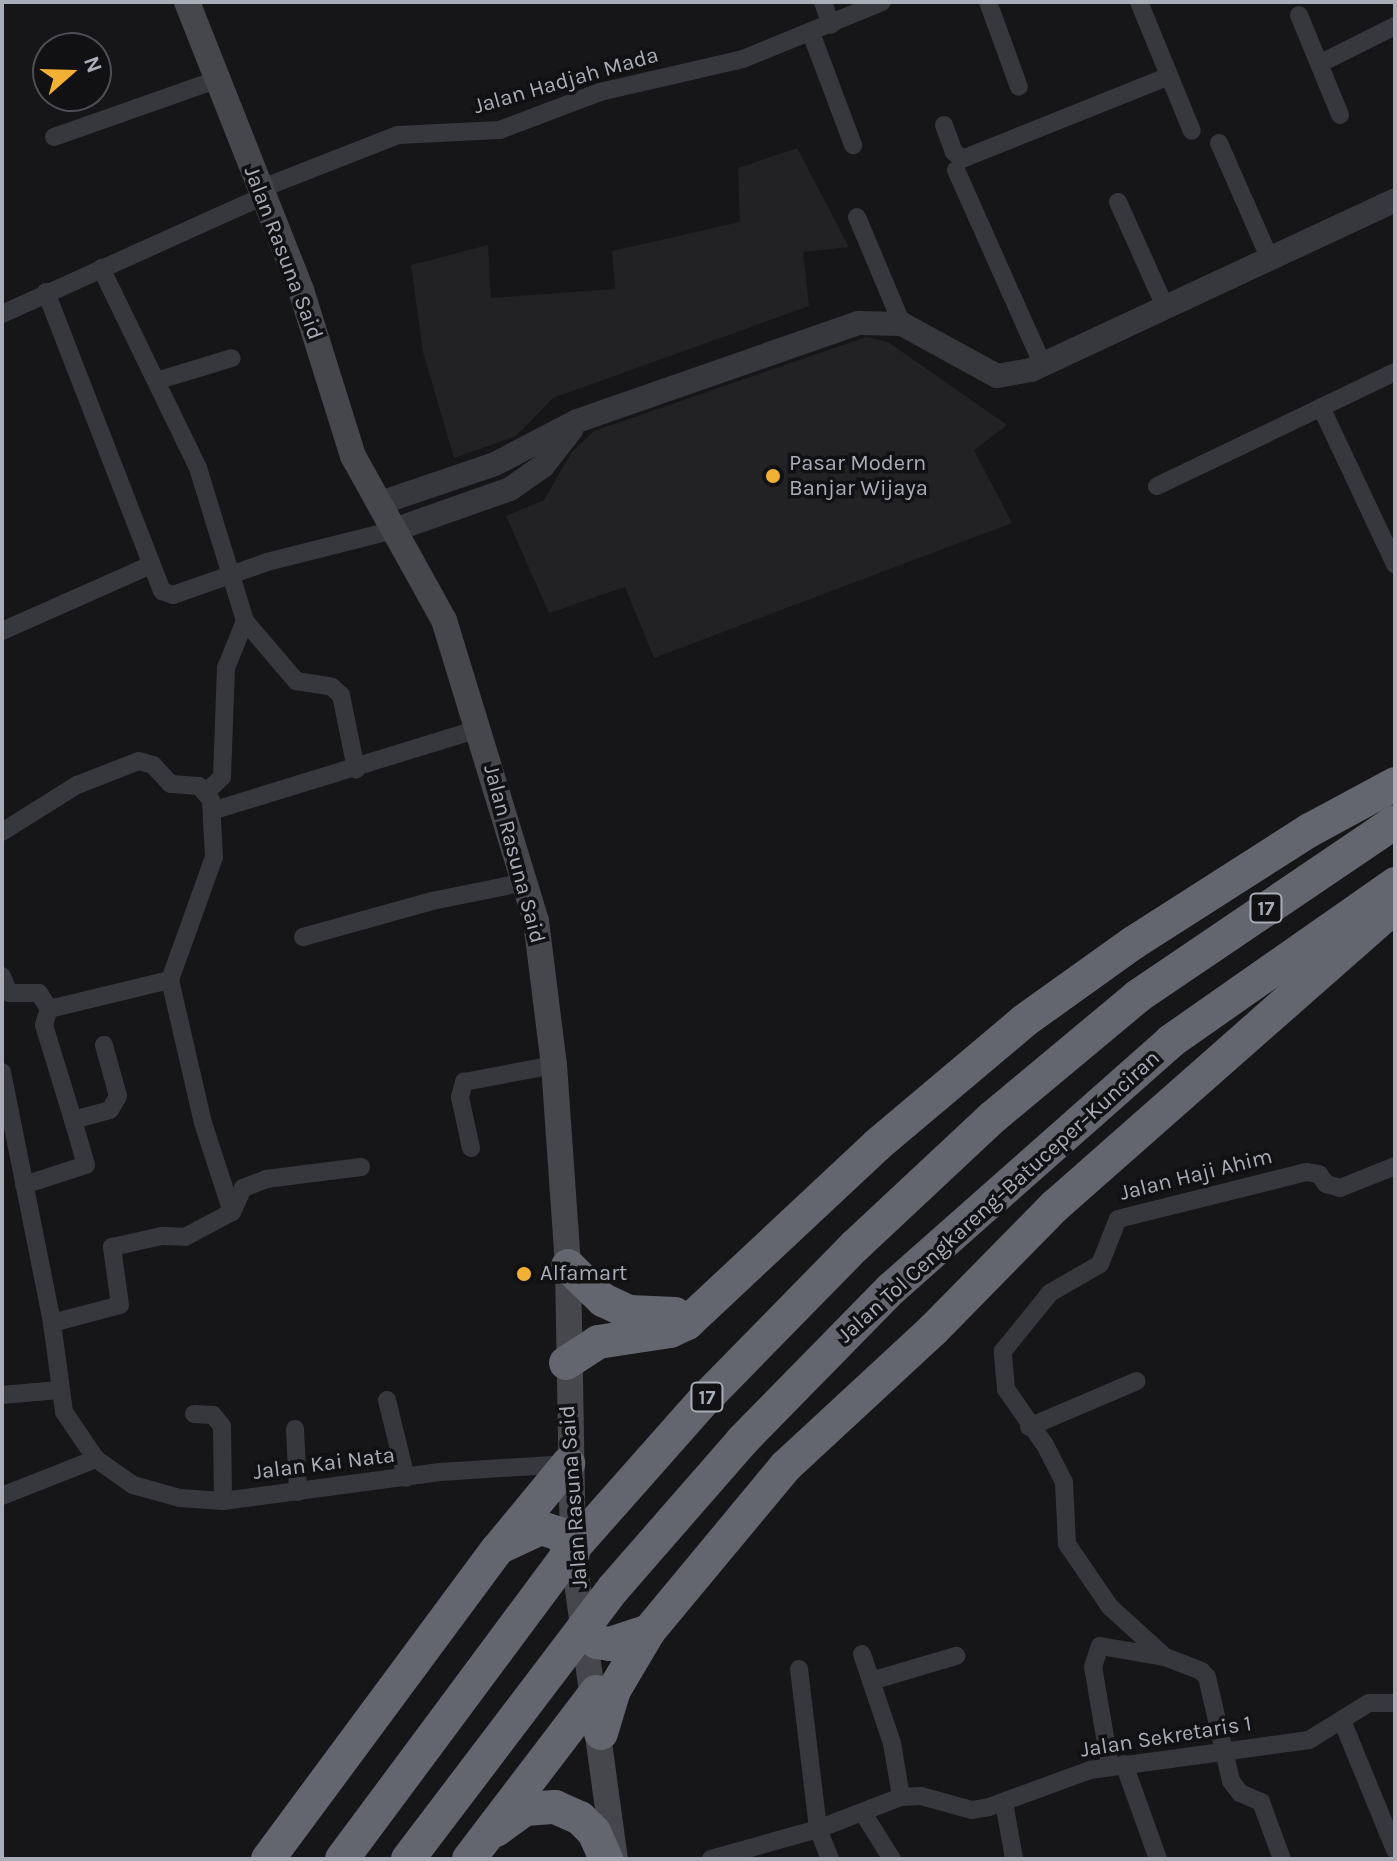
<!DOCTYPE html>
<meta charset="utf-8">
<style>
body{margin:0}
#map{position:relative;width:1397px;height:1861px;overflow:hidden;background:#161618;font-family:Karla,sans-serif}
div>[style]{position:absolute}
.built>*{inset:0;background:#222225}
.minor>*{height:18px;margin:-9px;padding:0 9px;transform-origin:9px;border-radius:9px;background:#37383d}
.tertiary>*{height:24px;margin:-12px;padding:0 12px;transform-origin:12px;border-radius:12px;background:#37383d}
.secondary>*{height:26px;margin:-13px;padding:0 13px;transform-origin:13px;border-radius:13px;background:#45474d}
.motorway>*{height:34px;margin:-17px;padding:0 17px;transform-origin:17px;border-radius:17px;background:#63666e}
.motorway-bridge>*{height:34px;margin:-17px;padding:0 17px;transform-origin:17px;border-radius:17px;background:#63666e}
.dots>*{width:22px;height:22px;translate:-50% -50%;box-sizing:border-box;border:4px solid #111113;border-radius:50%}
span{translate:-50% -50%;white-space:nowrap;text-align:center;line-height:1.15;-webkit-text-stroke:7px #111113;paint-order:stroke}
.shield-label span{padding:2px 6px;background:#111113;border:2px solid;border-radius:6px;-webkit-text-stroke-width:0}
.shield-label{font-size:20px;color:#a8adb8;font-weight:700}
.street-label{font-size:22px;color:#a8adb8}
.poi-label{font-size:22px;color:#a8adb8}
.left{translate:0 -50%;text-align:left}
.frame{position:absolute;inset:0;border:4px solid #a8adb8;pointer-events:none}
.north{position:absolute;left:32px;top:32px;width:80px;height:80px;box-sizing:border-box;background:#111113;border:2px solid #4d4f55;border-radius:50%;rotate:70deg;font-size:22px;font-weight:700;line-height:32px;text-align:center;color:#a8adb8}
.north::after{content:'';display:block;margin:auto;width:28px;height:36px;background:#f2b134;clip-path:polygon(50% 0,100% 100%,50% 72%,0 100%)}
</style>
<div id="map">
<div class="built">
<i style="clip-path:polygon(797px 148px,849px 247px,803px 252px,809px 306px,553px 398px,516px 436px,454px 458px,423px 352px,411px 265px,488px 245px,491px 298px,615px 289px,612px 251px,740px 222px,738px 168px)"></i>
<i style="clip-path:polygon(866px 337px,888px 342px,1007px 425px,974px 450px,1012px 523px,654px 658px,625px 587px,549px 613px,506px 516px,544px 500px,572px 452px,594px 431px)"></i>
</div>
<div class="minor">
<i style="left:823px;top:2px;width:24px;rotate:71deg"></i>
<i style="left:988px;top:2px;width:90px;rotate:70deg"></i>
<i style="left:1139px;top:2px;width:139px;rotate:67.7deg"></i>
<i style="left:1299px;top:15px;width:108px;rotate:67.7deg"></i>
<i style="left:811px;top:33px;width:120px;rotate:69.4deg"></i>
<i style="left:1321px;top:63px;width:83px;rotate:-26.6deg"></i>
<i style="left:944px;top:125px;width:29px;rotate:70deg"></i>
<i style="left:954px;top:152px;width:11px;rotate:41deg"></i>
<i style="left:962px;top:159px;width:223px;rotate:-21.8deg"></i>
<i style="left:54px;top:137px;width:172px;rotate:-19.4deg"></i>
<i style="left:1219px;top:143px;width:127px;rotate:66.3deg"></i>
<i style="left:956px;top:170px;width:214px;rotate:66deg"></i>
<i style="left:260px;top:189px;width:148px;rotate:-21.4deg"></i>
<i style="left:398px;top:135px;width:102px;rotate:-2.8deg"></i>
<i style="left:500px;top:130px;width:107px;rotate:-20.8deg"></i>
<i style="left:600px;top:92px;width:147px;rotate:-13deg"></i>
<i style="left:743px;top:59px;width:150px;rotate:-22.3deg"></i>
<i style="left:1118px;top:202px;width:117px;rotate:65.8deg"></i>
<i style="left:857px;top:217px;width:116px;rotate:67.2deg"></i>
<i style="left:101px;top:268px;width:222px;rotate:64.1deg"></i>
<i style="left:198px;top:468px;width:160px;rotate:72.9deg"></i>
<i style="left:245px;top:621px;width:79px;rotate:49.6deg"></i>
<i style="left:296px;top:681px;width:36px;rotate:9deg"></i>
<i style="left:332px;top:687px;width:12px;rotate:42deg"></i>
<i style="left:341px;top:695px;width:76px;rotate:78.5deg"></i>
<i style="left:46px;top:292px;width:321px;rotate:68.8deg"></i>
<i style="left:162px;top:591px;width:12px;rotate:20deg"></i>
<i style="left:173px;top:595px;width:100px;rotate:-19.3deg"></i>
<i style="left:267px;top:562px;width:131px;rotate:-14.1deg"></i>
<i style="left:2px;top:314px;width:286px;rotate:-24.3deg"></i>
<i style="left:156px;top:381px;width:79px;rotate:-16.8deg"></i>
<i style="left:1321px;top:407px;width:174px;rotate:64.8deg"></i>
<i style="left:1157px;top:486px;width:264px;rotate:-25.6deg"></i>
<i style="left:2px;top:631px;width:161px;rotate:-23.9deg"></i>
<i style="left:206px;top:792px;width:22px;rotate:-43deg"></i>
<i style="left:222px;top:777px;width:109px;rotate:-87.9deg"></i>
<i style="left:226px;top:668px;width:51px;rotate:-68deg"></i>
<i style="left:215px;top:810px;width:275px;rotate:-17.1deg"></i>
<i style="left:2px;top:832px;width:89px;rotate:-32.1deg"></i>
<i style="left:77px;top:785px;width:66px;rotate:-21.2deg"></i>
<i style="left:139px;top:761px;width:15px;rotate:16deg"></i>
<i style="left:153px;top:765px;width:26px;rotate:47deg"></i>
<i style="left:171px;top:784px;width:28px;rotate:4deg"></i>
<i style="left:199px;top:786px;width:18px;rotate:49deg"></i>
<i style="left:211px;top:800px;width:57px;rotate:87deg"></i>
<i style="left:214px;top:857px;width:131px;rotate:109.7deg"></i>
<i style="left:170px;top:980px;width:147px;rotate:77deg"></i>
<i style="left:203px;top:1123px;width:94px;rotate:72deg"></i>
<i style="left:303px;top:937px;width:134px;rotate:-15.6deg"></i>
<i style="left:432px;top:901px;width:96px;rotate:-11.4deg"></i>
<i style="left:2px;top:976px;width:18px;rotate:68deg"></i>
<i style="left:9px;top:993px;width:30px"></i>
<i style="left:39px;top:993px;width:19px;rotate:58deg"></i>
<i style="left:2px;top:1072px;width:256px;rotate:78.7deg"></i>
<i style="left:52px;top:1323px;width:90px;rotate:82.3deg"></i>
<i style="left:64px;top:1412px;width:57px;rotate:55.8deg"></i>
<i style="left:96px;top:1459px;width:45px;rotate:35.1deg"></i>
<i style="left:133px;top:1485px;width:49px;rotate:15.5deg"></i>
<i style="left:180px;top:1498px;width:43px;rotate:4deg"></i>
<i style="left:223px;top:1501px;width:219px;rotate:-7.6deg"></i>
<i style="left:440px;top:1472px;width:128px;rotate:-3.6deg"></i>
<i style="left:73px;top:1120px;width:99px;rotate:-107deg"></i>
<i style="left:44px;top:1025px;width:17px;rotate:-73deg"></i>
<i style="left:49px;top:1009px;width:124px;rotate:-13.5deg"></i>
<i style="left:471px;top:1148px;width:52px;rotate:-102.2deg"></i>
<i style="left:460px;top:1097px;width:16px;rotate:-75deg"></i>
<i style="left:464px;top:1082px;width:92px;rotate:-10.7deg"></i>
<i style="left:24px;top:1185px;width:65px;rotate:-17.9deg"></i>
<i style="left:86px;top:1165px;width:47px;rotate:-106.1deg"></i>
<i style="left:73px;top:1120px;width:38px;rotate:-15deg"></i>
<i style="left:110px;top:1110px;width:16px;rotate:-60deg"></i>
<i style="left:118px;top:1096px;width:53px;rotate:-105.4deg"></i>
<i style="left:52px;top:1323px;width:70px;rotate:-14.8deg"></i>
<i style="left:120px;top:1305px;width:59px;rotate:-97.9deg"></i>
<i style="left:112px;top:1247px;width:51px;rotate:-12.4deg"></i>
<i style="left:162px;top:1236px;width:23px;rotate:2deg"></i>
<i style="left:185px;top:1237px;width:53px;rotate:-28deg"></i>
<i style="left:232px;top:1212px;width:26px;rotate:-65deg"></i>
<i style="left:243px;top:1188px;width:25px;rotate:-21deg"></i>
<i style="left:266px;top:1179px;width:96px;rotate:-7.2deg"></i>
<i style="left:2px;top:1395px;width:57px;rotate:-5deg"></i>
<i style="left:387px;top:1400px;width:80px;rotate:76.3deg"></i>
<i style="left:194px;top:1414px;width:19px;rotate:3deg"></i>
<i style="left:213px;top:1415px;width:14px;rotate:51deg"></i>
<i style="left:222px;top:1426px;width:75px;rotate:89.2deg"></i>
<i style="left:1029px;top:1427px;width:117px;rotate:-23.1deg"></i>
<i style="left:295px;top:1429px;width:63px;rotate:87.3deg"></i>
<i style="left:2px;top:1496px;width:101px;rotate:-21.5deg"></i>
<i style="left:862px;top:1654px;width:94px;rotate:71.4deg"></i>
<i style="left:892px;top:1743px;width:55px;rotate:80.5deg"></i>
<i style="left:1165px;top:1657px;width:74px;rotate:-137.7deg"></i>
<i style="left:1110px;top:1607px;width:76px;rotate:-124.3deg"></i>
<i style="left:1067px;top:1544px;width:62px;rotate:-92.8deg"></i>
<i style="left:1064px;top:1482px;width:42px;rotate:-117.2deg"></i>
<i style="left:1045px;top:1445px;width:68px;rotate:-124.9deg"></i>
<i style="left:1006px;top:1389px;width:38px;rotate:-95deg"></i>
<i style="left:1003px;top:1351px;width:75px;rotate:-51deg"></i>
<i style="left:1050px;top:1293px;width:58px;rotate:-30.1deg"></i>
<i style="left:1100px;top:1264px;width:48px;rotate:-68.2deg"></i>
<i style="left:1118px;top:1219px;width:194px;rotate:-14deg"></i>
<i style="left:1306px;top:1172px;width:13px;rotate:9deg"></i>
<i style="left:1319px;top:1174px;width:12px;rotate:55deg"></i>
<i style="left:1326px;top:1184px;width:15px;rotate:16deg"></i>
<i style="left:1340px;top:1188px;width:59px;rotate:-21.8deg"></i>
<i style="left:799px;top:1669px;width:161px;rotate:83.2deg"></i>
<i style="left:818px;top:1829px;width:32px;rotate:68deg"></i>
<i style="left:871px;top:1681px;width:89px;rotate:-16.4deg"></i>
<i style="left:1343px;top:1723px;width:137px;rotate:67.7deg"></i>
<i style="left:1124px;top:1764px;width:101px;rotate:70.3deg"></i>
<i style="left:1110px;top:1766px;width:100px;rotate:-99.7deg"></i>
<i style="left:1093px;top:1667px;width:22px;rotate:-72deg"></i>
<i style="left:1100px;top:1646px;width:66px;rotate:9.6deg"></i>
<i style="left:1165px;top:1657px;width:39px;rotate:21deg"></i>
<i style="left:1201px;top:1671px;width:8px;rotate:45deg"></i>
<i style="left:1207px;top:1677px;width:107px;rotate:77deg"></i>
<i style="left:1231px;top:1781px;width:15px;rotate:53deg"></i>
<i style="left:1240px;top:1793px;width:23px;rotate:23deg"></i>
<i style="left:1261px;top:1802px;width:61px;rotate:69.8deg"></i>
<i style="left:1004px;top:1802px;width:58px;rotate:80deg"></i>
<i style="left:863px;top:1813px;width:54px;rotate:57.8deg"></i>
<i style="left:711px;top:1859px;width:111px;rotate:-15.7deg"></i>
<i style="left:818px;top:1829px;width:89px;rotate:-21.1deg"></i>
<i style="left:901px;top:1797px;width:20px;rotate:-3deg"></i>
<i style="left:921px;top:1796px;width:53px;rotate:15.4deg"></i>
<i style="left:972px;top:1810px;width:17px;rotate:-10deg"></i>
<i style="left:989px;top:1807px;width:108px;rotate:-20.1deg"></i>
<i style="left:1090px;top:1770px;width:221px;rotate:-7.8deg"></i>
<i style="left:1309px;top:1740px;width:70px;rotate:-31.7deg"></i>
<i style="left:1369px;top:1703px;width:26px"></i>
</div>
<div class="tertiary">
<i style="left:380px;top:503px;width:121px;rotate:-18.7deg"></i>
<i style="left:495px;top:464px;width:93px;rotate:-27.7deg"></i>
<i style="left:577px;top:421px;width:299px;rotate:-19.2deg"></i>
<i style="left:859px;top:323px;width:43px;rotate:1.3deg"></i>
<i style="left:902px;top:324px;width:108px;rotate:28.7deg"></i>
<i style="left:997px;top:376px;width:35px;rotate:-10deg"></i>
<i style="left:1031px;top:370px;width:402px;rotate:-25deg"></i>
<i style="left:394px;top:530px;width:123px;rotate:-19.5deg"></i>
<i style="left:510px;top:489px;width:40px;rotate:-34.9deg"></i>
<i style="left:543px;top:466px;width:46px;rotate:-52.1deg"></i>
</div>
<div class="secondary">
<i style="left:187px;top:2px;width:310px;rotate:68.4deg"></i>
<i style="left:301px;top:290px;width:174px;rotate:72.6deg"></i>
<i style="left:353px;top:456px;width:188px;rotate:61deg"></i>
<i style="left:444px;top:620px;width:315px;rotate:73deg"></i>
<i style="left:536px;top:921px;width:145px;rotate:82.9deg"></i>
<i style="left:554px;top:1065px;width:201px;rotate:86deg"></i>
<i style="left:568px;top:1266px;width:287px;rotate:89deg"></i>
<i style="left:573px;top:1553px;width:309px;rotate:82.2deg"></i>
</div>
<div class="motorway">
<i style="left:1138px;top:996px;width:310px;rotate:-34.1deg"></i>
<i style="left:1171px;top:1041px;width:274px;rotate:-35deg"></i>
<i style="left:568px;top:1266px;width:49px;rotate:44.2deg"></i>
<i style="left:603px;top:1300px;width:29px;rotate:25deg"></i>
<i style="left:629px;top:1312px;width:46px;rotate:2.5deg"></i>
<i style="left:566px;top:1363px;width:38px;rotate:-33deg"></i>
<i style="left:598px;top:1342px;width:73px;rotate:-8.7deg"></i>
<i style="left:670px;top:1331px;width:19px;rotate:-25deg"></i>
<i style="left:687px;top:1323px;width:260px;rotate:-43.1deg"></i>
<i style="left:877px;top:1145px;width:192px;rotate:-40.1deg"></i>
<i style="left:1024px;top:1021px;width:134px;rotate:-35.6deg"></i>
<i style="left:1133px;top:943px;width:210px;rotate:-32.6deg"></i>
<i style="left:1310px;top:830px;width:97px;rotate:-28.4deg"></i>
<i style="left:504px;top:1545px;width:41px;rotate:-24.7deg"></i>
<i style="left:541px;top:1528px;width:20px;rotate:18deg"></i>
<i style="left:560px;top:1534px;width:23px;rotate:56deg"></i>
<i style="left:586px;top:1630px;width:16px;rotate:47deg"></i>
<i style="left:597px;top:1642px;width:13px;rotate:9deg"></i>
<i style="left:610px;top:1644px;width:41px;rotate:-18.4deg"></i>
<i style="left:601px;top:1733px;width:45px;rotate:-73.2deg"></i>
<i style="left:614px;top:1690px;width:69px;rotate:-59.3deg"></i>
<i style="left:649px;top:1631px;width:213px;rotate:-50.3deg"></i>
<i style="left:785px;top:1467px;width:202px;rotate:-42.8deg"></i>
<i style="left:933px;top:1330px;width:174px;rotate:-45.5deg"></i>
<i style="left:1055px;top:1206px;width:453px;rotate:-41.4deg"></i>
<i style="left:496px;top:1830px;width:36px;rotate:-36deg"></i>
<i style="left:525px;top:1809px;width:30px;rotate:-4deg"></i>
<i style="left:555px;top:1807px;width:27px;rotate:24deg"></i>
<i style="left:580px;top:1818px;width:20px;rotate:45deg"></i>
<i style="left:594px;top:1832px;width:30px;rotate:66deg"></i>
<i style="left:268px;top:1859px;width:385px;rotate:-53.5deg"></i>
<i style="left:497px;top:1550px;width:112px;rotate:-50.5deg"></i>
<i style="left:469px;top:1859px;width:210px;rotate:-52.7deg"></i>
</div>
<div class="motorway-bridge">
<i style="left:342px;top:1859px;width:387px;rotate:-53.4deg"></i>
<i style="left:573px;top:1548px;width:199px;rotate:-48.5deg"></i>
<i style="left:705px;top:1399px;width:214px;rotate:-45.6deg"></i>
<i style="left:855px;top:1246px;width:189px;rotate:-43.1deg"></i>
<i style="left:993px;top:1117px;width:189px;rotate:-39.8deg"></i>
<i style="left:408px;top:1859px;width:339px;rotate:-52.8deg"></i>
<i style="left:613px;top:1589px;width:196px;rotate:-48.9deg"></i>
<i style="left:742px;top:1441px;width:213px;rotate:-45.6deg"></i>
<i style="left:891px;top:1289px;width:374px;rotate:-41.5deg"></i>
</div>
<div class="dots">
<i style="left:773px;top:476px;background:#f2b134"></i>
<i style="left:524px;top:1274px;background:#f2b134"></i>
</div>
<div class="shield-label">
<span style="left:1266px;top:908px">17</span>
<span style="left:707px;top:1397px">17</span>
</div>
<div class="street-label">
<span style="left:566px;top:81px;rotate:-16deg">Jalan Hadjah Mada</span>
<span style="left:283px;top:253px;rotate:69deg">Jalan Rasuna Said</span>
<span style="left:514px;top:854px;rotate:75deg">Jalan Rasuna Said</span>
<span style="left:1196px;top:1175px;rotate:-14deg">Jalan Haji Ahim</span>
<span style="left:999px;top:1197px;rotate:-42deg">Jalan Tol Cengkareng–Batuceper–Kunciran</span>
<span style="left:324px;top:1464px;rotate:-7deg">Jalan Kai Nata</span>
<span style="left:574px;top:1497px;rotate:-94deg">Jalan Rasuna Said</span>
<span style="left:1166px;top:1737px;rotate:-9deg">Jalan Sekretaris 1</span>
</div>
<div class="poi-label">
<span class="left" style="left:789px;top:476px">Pasar Modern<br>Banjar Wijaya</span>
<span class="left" style="left:540px;top:1274px">Alfamart</span>
</div>
<div class="frame"></div>
<div class="north">N</div>
</div>
